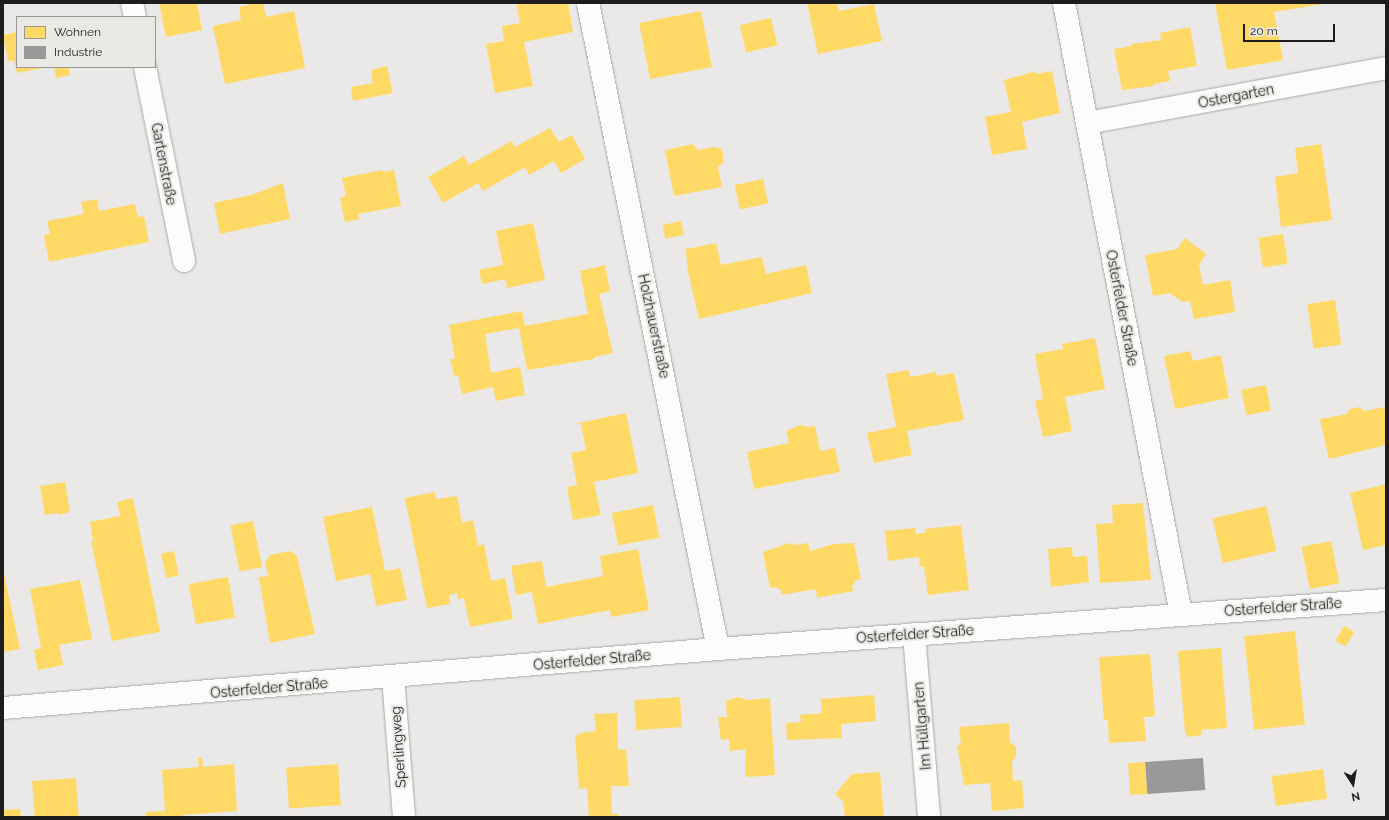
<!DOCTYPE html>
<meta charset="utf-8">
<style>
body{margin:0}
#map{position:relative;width:1389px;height:820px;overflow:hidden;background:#eae9e7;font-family:Raleway,sans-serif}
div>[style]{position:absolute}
.homes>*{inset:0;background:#ffd966;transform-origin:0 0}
.industry>*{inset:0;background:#999;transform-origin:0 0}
.roads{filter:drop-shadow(0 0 1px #a9a8a6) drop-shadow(0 0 1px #a9a8a6)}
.street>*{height:22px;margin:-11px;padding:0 11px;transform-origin:11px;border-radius:11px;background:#fcfcfb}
span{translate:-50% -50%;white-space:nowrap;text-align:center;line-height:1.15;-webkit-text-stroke:4px #ebe9e6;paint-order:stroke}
.street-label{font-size:14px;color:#1e1d1c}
.frame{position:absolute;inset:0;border:4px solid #1e1d1c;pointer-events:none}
.legend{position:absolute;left:16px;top:16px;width:140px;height:52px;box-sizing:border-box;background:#ebe9e6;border:1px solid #999795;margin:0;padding:5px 7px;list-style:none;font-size:12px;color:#1e1d1c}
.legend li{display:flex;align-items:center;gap:8px;height:20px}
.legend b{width:20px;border:1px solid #999795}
.north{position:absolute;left:1333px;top:764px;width:40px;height:40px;-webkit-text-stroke:3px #ebe9e6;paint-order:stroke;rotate:168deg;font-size:11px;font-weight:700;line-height:16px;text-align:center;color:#1e1d1c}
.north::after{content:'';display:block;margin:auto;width:14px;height:18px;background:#1e1d1c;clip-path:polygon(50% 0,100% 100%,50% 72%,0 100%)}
.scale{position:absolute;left:1243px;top:24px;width:92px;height:18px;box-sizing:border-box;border:2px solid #1e1d1c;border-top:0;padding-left:5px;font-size:12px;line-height:14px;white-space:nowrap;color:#1e1d1c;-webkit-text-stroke:3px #ebe9e6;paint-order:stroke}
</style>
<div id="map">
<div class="homes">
<i style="clip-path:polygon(159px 3px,197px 3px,202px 30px,166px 37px)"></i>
<i style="clip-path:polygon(257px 3px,263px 3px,266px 17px,294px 11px,305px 68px,225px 84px,213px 26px,241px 20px,239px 7px)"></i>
<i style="clip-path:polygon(516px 3px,568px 3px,573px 32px,524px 42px,533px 86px,495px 93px,486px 44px,504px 41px,502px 26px,520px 23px)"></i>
<i style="clip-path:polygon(807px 3px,837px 3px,839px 11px,874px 4px,882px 41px,818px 54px)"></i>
<i style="clip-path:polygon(1215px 3px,1323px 3px,1323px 4px,1274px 12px,1283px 60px,1227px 70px)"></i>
<i style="left:701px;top:11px;width:57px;height:63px;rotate:79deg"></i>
<i style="left:771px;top:18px;width:28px;height:32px;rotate:77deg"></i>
<i style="clip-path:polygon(1190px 27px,1197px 66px,1168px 71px,1170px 81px,1154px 84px,1154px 86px,1122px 90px,1114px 49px,1131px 46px,1131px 44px,1161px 40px,1160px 33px)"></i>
<i style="clip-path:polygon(17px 32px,17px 67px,43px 68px,17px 73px,14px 60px,8px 61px,3px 35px)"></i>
<i style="clip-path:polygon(387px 66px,393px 93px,353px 101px,351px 87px,373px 83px,371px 70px)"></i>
<i style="clip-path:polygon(54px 67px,69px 67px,70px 75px,56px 78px)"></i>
<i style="clip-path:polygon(1036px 71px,1036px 74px,1052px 71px,1060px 113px,1022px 122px,1027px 149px,992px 155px,985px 117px,1011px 112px,1004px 80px)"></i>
<i style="clip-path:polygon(550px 128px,559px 142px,572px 135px,585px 159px,561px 173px,554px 161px,529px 175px,525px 167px,483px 191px,478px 183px,443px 203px,428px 177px,464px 156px,469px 165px,512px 141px,515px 147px)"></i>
<i style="clip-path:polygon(693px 144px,698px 150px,714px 147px,722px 149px,724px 162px,718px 167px,722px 187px,674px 196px,665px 150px)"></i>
<i style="clip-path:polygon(1321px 144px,1332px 220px,1281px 227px,1275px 177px,1298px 173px,1295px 148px)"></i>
<i style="clip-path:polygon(382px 170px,383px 172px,394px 170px,401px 206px,358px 214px,359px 219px,345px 222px,340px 198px,346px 196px,342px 178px)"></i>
<i style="left:763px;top:179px;width:25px;height:29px;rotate:78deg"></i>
<i style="clip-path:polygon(283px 183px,290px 219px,220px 234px,214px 203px,251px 195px)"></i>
<i style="clip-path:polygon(97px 199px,99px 211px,135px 204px,138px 217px,144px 216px,149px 242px,49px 262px,44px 235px,50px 234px,47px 221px,84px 214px,81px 202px)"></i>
<i style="left:681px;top:221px;width:14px;height:19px;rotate:78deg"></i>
<i style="clip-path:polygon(533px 223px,545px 280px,507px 288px,506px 279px,482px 284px,479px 270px,503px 265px,496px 231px)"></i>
<i style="left:1283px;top:234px;width:30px;height:25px;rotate:81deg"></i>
<i style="clip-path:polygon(1185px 238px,1206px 254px,1199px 265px,1203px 285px,1230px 280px,1235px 312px,1194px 319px,1190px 301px,1183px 302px,1169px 293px,1153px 296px,1145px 255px,1177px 249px)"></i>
<i style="clip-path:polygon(685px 242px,687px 249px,716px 243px,721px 265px,762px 257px,766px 274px,806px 265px,812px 293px,699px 319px,688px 272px)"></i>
<i style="clip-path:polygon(605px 265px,610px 291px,599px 294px,613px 353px,594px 357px,594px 359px,527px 370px,519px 328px,485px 334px,491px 373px,520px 367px,525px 395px,496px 401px,493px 387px,462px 394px,458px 375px,454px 376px,450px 359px,455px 359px,449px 325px,522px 311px,525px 326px,588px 314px,580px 271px)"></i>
<i style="left:1335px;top:300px;width:45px;height:28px;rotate:82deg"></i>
<i style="clip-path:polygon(1095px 338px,1105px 389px,1065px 397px,1072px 431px,1043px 437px,1035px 401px,1043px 399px,1035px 354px,1063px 349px,1062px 344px)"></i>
<i style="clip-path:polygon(1190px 351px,1193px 361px,1221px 355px,1229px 398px,1175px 409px,1164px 356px)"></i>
<i style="clip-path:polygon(909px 370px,910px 377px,936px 372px,937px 376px,954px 373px,964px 420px,907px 431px,912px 455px,874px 463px,867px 433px,896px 427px,886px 374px)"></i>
<i style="left:1266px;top:385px;width:26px;height:25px;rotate:79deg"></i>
<i style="clip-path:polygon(1360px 407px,1364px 411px,1386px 407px,1386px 445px,1329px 459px,1320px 419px,1347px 414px,1350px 409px)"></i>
<i style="clip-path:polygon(626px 413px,638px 473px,594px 482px,601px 515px,573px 520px,567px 487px,577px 485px,571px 453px,586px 450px,581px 424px,574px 424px)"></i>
<i style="clip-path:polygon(800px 425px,808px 427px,815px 426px,820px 451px,835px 448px,840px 472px,754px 489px,747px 452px,789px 443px,786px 431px)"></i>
<i style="clip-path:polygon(65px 482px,70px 512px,59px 515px,59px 513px,45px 515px,40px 486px)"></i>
<i style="clip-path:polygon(1386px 484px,1386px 545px,1363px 550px,1350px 493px)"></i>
<i style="clip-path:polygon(435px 492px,436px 499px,457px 496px,462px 523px,473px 520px,478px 546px,484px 544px,491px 581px,505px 578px,513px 619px,470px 627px,464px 598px,458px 599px,457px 593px,449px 595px,450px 604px,427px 608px,405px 498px)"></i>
<i style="clip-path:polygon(133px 498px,160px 632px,112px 641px,91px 541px,93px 541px,90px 522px,120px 516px,117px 502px)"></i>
<i style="clip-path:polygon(1143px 503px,1151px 580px,1100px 583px,1096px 524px,1113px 523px,1112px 505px)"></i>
<i style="left:653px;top:505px;width:33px;height:42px;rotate:79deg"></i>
<i style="left:1266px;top:506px;width:46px;height:55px;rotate:77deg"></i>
<i style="clip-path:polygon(372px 507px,385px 571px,400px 568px,407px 600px,376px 606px,370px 574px,336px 581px,323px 517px)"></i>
<i style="left:253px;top:521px;width:47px;height:23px;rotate:79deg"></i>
<i style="clip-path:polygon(961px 525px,969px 590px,928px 595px,924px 566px,920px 567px,919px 557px,888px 561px,885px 531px,915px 528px,916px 534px,926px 533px,925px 529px)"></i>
<i style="left:1331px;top:541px;width:43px;height:30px;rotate:79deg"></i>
<i style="clip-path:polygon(789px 543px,795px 545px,808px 543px,810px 551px,834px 544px,854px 543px,861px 579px,856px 580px,852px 586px,853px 591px,817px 598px,816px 589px,781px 595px,781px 590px,775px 587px,770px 588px,763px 552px)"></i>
<i style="clip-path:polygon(1072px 547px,1073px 557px,1087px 556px,1089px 582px,1051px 587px,1048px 549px)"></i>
<i style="clip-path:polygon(638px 549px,649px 610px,611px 617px,610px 610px,538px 624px,532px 592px,516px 595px,511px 566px,542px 561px,546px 587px,603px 576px,600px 556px)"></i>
<i style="left:174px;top:551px;width:25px;height:13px;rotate:79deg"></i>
<i style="clip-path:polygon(290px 551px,297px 556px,315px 634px,270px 643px,259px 577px,268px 576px,265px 563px,270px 555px)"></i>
<i style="clip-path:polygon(3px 569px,20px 649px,3px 652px)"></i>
<i style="left:228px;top:577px;width:41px;height:40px;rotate:80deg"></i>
<i style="clip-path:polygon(80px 580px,92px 639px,59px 645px,63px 665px,38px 670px,34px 650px,41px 648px,30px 589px)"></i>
<i style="left:1344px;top:626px;width:12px;height:17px;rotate:31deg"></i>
<i style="left:1295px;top:631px;width:94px;height:51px;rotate:84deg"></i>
<i style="clip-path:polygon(1221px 648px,1227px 728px,1201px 730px,1202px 735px,1188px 737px,1185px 732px,1178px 651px)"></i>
<i style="clip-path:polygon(1150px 654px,1155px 716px,1144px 717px,1146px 741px,1109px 743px,1108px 720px,1104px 720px,1099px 657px)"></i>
<i style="clip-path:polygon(874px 695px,876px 721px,841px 724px,842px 738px,787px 740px,786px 723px,801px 722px,800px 715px,822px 713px,821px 699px)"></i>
<i style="left:680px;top:697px;width:30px;height:46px;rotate:86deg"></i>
<i style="clip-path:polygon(738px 697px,747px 700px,770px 698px,775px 775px,748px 777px,745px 775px,746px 749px,730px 751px,729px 739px,721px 740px,718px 717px,727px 717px,726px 701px)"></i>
<i style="clip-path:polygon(617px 713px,618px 750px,626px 749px,629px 786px,611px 786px,612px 814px,618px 814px,619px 817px,580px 817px,589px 815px,587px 788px,579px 789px,575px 737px,581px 733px,596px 731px,594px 714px)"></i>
<i style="clip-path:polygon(1009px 723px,1010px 742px,1016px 747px,1016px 756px,1012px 762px,1013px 781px,1022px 780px,1024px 808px,992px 811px,990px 783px,964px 785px,957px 745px,961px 745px,959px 727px)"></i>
<i style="clip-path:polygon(202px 757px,203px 767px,234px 764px,237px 811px,182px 815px,182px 817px,146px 817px,146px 812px,165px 811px,162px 770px,199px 767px,198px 758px)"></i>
<i style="left:1145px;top:762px;width:32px;height:17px;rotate:86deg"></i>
<i style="left:338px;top:764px;width:41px;height:52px;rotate:86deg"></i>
<i style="left:1323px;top:769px;width:30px;height:52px;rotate:82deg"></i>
<i style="clip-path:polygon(880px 772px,884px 817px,845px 817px,843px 802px,835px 794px,852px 774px)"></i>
<i style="left:76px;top:778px;width:39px;height:44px;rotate:86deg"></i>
<i style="clip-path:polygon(20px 809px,21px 817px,3px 817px,3px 810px)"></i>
</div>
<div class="industry">
<i style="left:1203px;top:758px;width:32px;height:58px;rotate:86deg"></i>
</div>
<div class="roads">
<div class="street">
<i style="left:132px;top:3px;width:14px;rotate:78deg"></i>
<i style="left:588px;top:3px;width:659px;rotate:78.62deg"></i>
<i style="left:1064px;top:3px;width:622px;rotate:79.16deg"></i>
<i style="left:145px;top:67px;width:198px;rotate:78.6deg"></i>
<i style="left:1087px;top:123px;width:304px;rotate:-10.4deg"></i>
<i style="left:914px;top:634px;width:184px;rotate:85.3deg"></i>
<i style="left:393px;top:677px;width:140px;rotate:85.5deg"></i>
<i style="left:3px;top:708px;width:717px;rotate:-4.72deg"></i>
<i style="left:718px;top:649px;width:670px;rotate:-4.2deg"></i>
</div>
</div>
<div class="street-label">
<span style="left:1236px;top:96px;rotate:-11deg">Ostergarten</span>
<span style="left:164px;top:164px;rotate:79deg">Gartenstraße</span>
<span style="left:1122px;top:308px;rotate:79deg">Osterfelder Straße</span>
<span style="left:654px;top:326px;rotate:78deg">Holzhauerstraße</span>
<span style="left:1283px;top:607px;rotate:-4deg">Osterfelder Straße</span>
<span style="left:915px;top:634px;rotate:-4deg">Osterfelder Straße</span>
<span style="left:592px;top:660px;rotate:-5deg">Osterfelder Straße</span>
<span style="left:269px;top:688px;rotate:-5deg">Osterfelder Straße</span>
<span style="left:922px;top:726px;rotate:-95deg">Im Hüllgarten</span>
<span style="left:398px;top:747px;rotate:-94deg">Sperlingweg</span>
</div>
<div class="frame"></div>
<ul class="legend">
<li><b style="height:11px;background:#ffd966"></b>Wohnen</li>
<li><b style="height:11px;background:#999"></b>Industrie</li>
</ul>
<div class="north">N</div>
<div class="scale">20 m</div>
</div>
